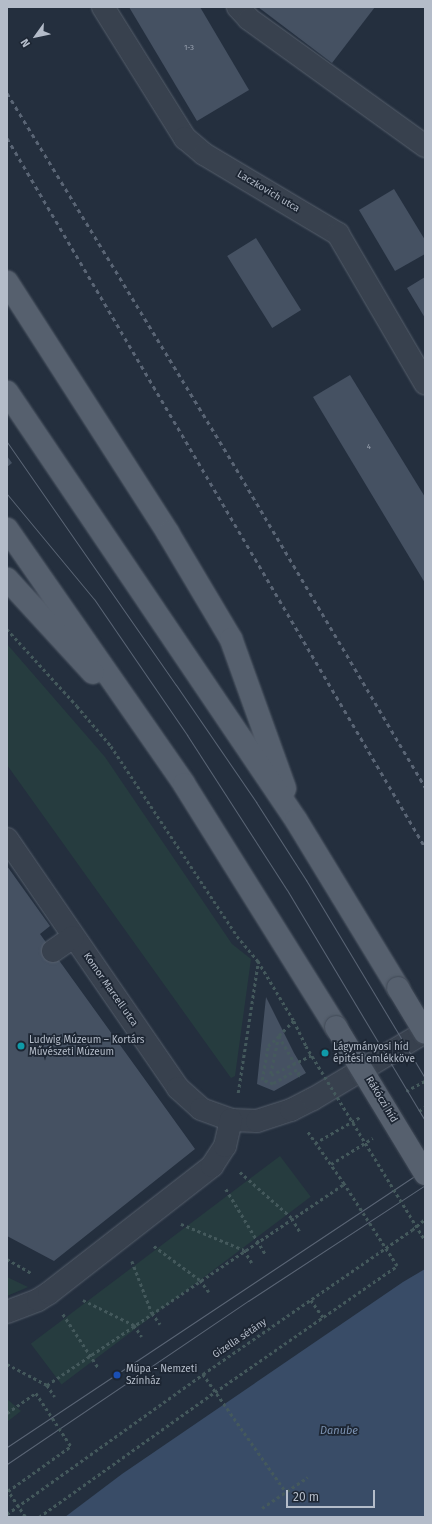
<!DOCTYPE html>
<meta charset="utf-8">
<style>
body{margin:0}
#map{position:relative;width:432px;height:1524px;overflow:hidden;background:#242f3e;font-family:"Fira Sans",sans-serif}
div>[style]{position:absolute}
.green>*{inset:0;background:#263c3f;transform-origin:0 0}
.water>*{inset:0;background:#394c67}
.building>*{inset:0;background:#455162;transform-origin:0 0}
.path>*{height:2.5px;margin-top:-1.25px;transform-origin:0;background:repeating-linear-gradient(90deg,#44595c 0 3px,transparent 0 6px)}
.roads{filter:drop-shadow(0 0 1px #565f6c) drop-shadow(0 0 1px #565f6c)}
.minor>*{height:22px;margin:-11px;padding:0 11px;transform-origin:11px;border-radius:11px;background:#38414e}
.major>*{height:22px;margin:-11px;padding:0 11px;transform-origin:11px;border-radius:11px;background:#56606e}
.tram>*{height:1px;margin:-0.5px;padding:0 0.5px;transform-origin:0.5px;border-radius:0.5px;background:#5a6575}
.rail>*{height:3px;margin-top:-1.5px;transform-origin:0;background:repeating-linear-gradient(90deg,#5a6575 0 4px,transparent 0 8px)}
.path-bridge>*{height:2.5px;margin-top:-1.25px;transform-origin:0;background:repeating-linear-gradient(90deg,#44595c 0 3px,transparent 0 6px)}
.bridges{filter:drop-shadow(0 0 1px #414a57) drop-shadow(0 0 1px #414a57)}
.major-bridge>*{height:22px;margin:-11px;padding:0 11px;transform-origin:11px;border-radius:11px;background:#56606e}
.dots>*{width:11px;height:11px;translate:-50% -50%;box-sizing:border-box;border:2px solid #1d2633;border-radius:50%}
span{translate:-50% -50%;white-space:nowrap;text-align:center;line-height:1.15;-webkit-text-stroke:3.5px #1d2633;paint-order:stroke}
.number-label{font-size:8px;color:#98a1af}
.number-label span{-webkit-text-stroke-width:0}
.street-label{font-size:10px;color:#b4bcc9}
.poi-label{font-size:10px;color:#b4bcc9}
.left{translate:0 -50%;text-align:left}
.water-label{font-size:11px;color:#7c92b1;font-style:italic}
.frame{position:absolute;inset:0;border:8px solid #b4bcc9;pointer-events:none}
.north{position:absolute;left:16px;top:16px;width:40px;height:40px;-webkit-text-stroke:3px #1d2633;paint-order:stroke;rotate:237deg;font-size:11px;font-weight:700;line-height:16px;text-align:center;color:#b4bcc9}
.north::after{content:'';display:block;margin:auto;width:14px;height:18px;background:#b4bcc9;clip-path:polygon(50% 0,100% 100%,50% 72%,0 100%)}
.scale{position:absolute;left:286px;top:1490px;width:89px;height:18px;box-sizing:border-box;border:2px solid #b4bcc9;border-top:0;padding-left:5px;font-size:12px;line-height:14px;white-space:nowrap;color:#b4bcc9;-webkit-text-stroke:3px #1d2633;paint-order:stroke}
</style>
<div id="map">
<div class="green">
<i style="clip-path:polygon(7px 644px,105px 757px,232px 944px,251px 959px,235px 1076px,231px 1078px,7px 765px)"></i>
<i style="left:280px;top:1156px;width:51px;height:312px;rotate:53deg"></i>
<i style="clip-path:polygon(7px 1277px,28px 1287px,7px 1296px)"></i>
<i style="clip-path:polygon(7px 1399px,21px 1411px,7px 1422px)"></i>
</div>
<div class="water">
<i style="clip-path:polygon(425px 1269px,425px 1517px,65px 1517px,122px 1474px,403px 1282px)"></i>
</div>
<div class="building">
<i style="clip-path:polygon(129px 7px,200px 7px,249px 90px,197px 121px)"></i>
<i style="clip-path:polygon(258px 7px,375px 7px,332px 63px)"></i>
<i style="clip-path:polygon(394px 189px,425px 240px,425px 254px,395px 271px,359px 210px)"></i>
<i style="left:256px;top:238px;width:85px;height:34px;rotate:58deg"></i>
<i style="clip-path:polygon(425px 277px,425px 318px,407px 288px)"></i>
<i style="clip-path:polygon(350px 375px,425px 497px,425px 583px,313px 397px)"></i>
<i style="clip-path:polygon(7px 456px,12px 463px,7px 467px)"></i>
<i style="clip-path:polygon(7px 866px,50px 926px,40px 934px,195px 1149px,54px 1261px,7px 1236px)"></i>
<i style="clip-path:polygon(266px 997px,294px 1053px,306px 1073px,274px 1091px,257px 1084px)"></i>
</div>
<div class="path">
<i style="left:7px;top:629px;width:104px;rotate:47.7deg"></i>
<i style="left:77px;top:706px;width:52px;rotate:49.6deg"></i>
<i style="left:111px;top:746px;width:228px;rotate:56.4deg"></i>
<i style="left:237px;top:936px;width:33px;rotate:50deg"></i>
<i style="left:258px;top:961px;width:70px;rotate:59deg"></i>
<i style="left:294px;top:1021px;width:28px;rotate:64deg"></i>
<i style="left:294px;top:1021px;width:21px;rotate:135deg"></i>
<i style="left:279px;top:1036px;width:32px;rotate:60deg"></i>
<i style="left:298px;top:1076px;width:1px;rotate:-45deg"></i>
<i style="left:299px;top:1075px;width:5px;rotate:-112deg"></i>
<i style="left:297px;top:1070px;width:28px;rotate:150deg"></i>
<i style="left:273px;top:1084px;width:12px;rotate:-160deg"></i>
<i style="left:262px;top:1080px;width:35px;rotate:-80deg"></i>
<i style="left:268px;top:1046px;width:15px;rotate:-42deg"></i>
<i style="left:279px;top:1036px;width:40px;rotate:102deg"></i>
<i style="left:271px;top:1075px;width:46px;rotate:-26deg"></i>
<i style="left:406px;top:1091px;width:21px;rotate:-28deg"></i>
<i style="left:238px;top:1093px;width:133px;rotate:-81.3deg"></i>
<i style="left:419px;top:1111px;width:7px;rotate:-34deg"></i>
<i style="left:315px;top:1143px;width:52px;rotate:-30deg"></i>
<i style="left:331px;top:1164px;width:49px;rotate:-31.8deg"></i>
<i style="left:240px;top:1172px;width:69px;rotate:41.5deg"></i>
<i style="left:292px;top:1218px;width:16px;rotate:60deg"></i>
<i style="left:226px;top:1189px;width:77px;rotate:58.8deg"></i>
<i style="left:181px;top:1224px;width:68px;rotate:22.4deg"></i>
<i style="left:244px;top:1250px;width:15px;rotate:58deg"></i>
<i style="left:154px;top:1246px;width:57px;rotate:36.5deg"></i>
<i style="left:200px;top:1280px;width:15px;rotate:53deg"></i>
<i style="left:7px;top:1259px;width:28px;rotate:30deg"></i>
<i style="left:132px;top:1261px;width:56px;rotate:69deg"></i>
<i style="left:152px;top:1313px;width:14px;rotate:54deg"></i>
<i style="left:83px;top:1300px;width:57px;rotate:26.1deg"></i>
<i style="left:134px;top:1325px;width:14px;rotate:56deg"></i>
<i style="left:311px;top:1300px;width:21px;rotate:55deg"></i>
<i style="left:63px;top:1314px;width:64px;rotate:56.6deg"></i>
<i style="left:7px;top:1364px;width:45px;rotate:27.7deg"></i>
<i style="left:47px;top:1385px;width:359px;rotate:-34.1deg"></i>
<i style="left:203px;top:1374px;width:144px;rotate:54.9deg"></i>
<i style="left:47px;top:1385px;width:14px;rotate:56deg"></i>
<i style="left:7px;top:1413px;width:35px;rotate:-35deg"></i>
<i style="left:7px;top:1489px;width:34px;rotate:56deg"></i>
<i style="left:8px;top:1491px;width:77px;rotate:-35.5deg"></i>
<i style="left:262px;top:1508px;width:55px;rotate:-34deg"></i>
<i style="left:7px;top:1514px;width:241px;rotate:-35.5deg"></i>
<i style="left:203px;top:1374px;width:254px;rotate:-34.6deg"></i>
<i style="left:412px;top:1230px;width:17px;rotate:-40deg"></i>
<i style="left:39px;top:1517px;width:216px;rotate:-35.4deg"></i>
<i style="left:215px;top:1392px;width:221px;rotate:-34.7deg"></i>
<i style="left:397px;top:1266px;width:98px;rotate:-122.9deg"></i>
<i style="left:344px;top:1184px;width:65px;rotate:-124.9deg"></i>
</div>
<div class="roads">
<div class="minor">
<i style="left:103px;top:7px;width:155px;rotate:58deg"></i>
<i style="left:185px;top:138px;width:25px;rotate:40deg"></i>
<i style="left:204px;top:154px;width:156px;rotate:30.8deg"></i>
<i style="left:338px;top:234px;width:173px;rotate:59.7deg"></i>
<i style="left:238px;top:7px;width:16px;rotate:47deg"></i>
<i style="left:249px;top:19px;width:217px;rotate:35.8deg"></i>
<i style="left:7px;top:839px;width:302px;rotate:55.5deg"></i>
<i style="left:178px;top:1088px;width:31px;rotate:42deg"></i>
<i style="left:201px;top:1109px;width:32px;rotate:20deg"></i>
<i style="left:231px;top:1120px;width:26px;rotate:2deg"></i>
<i style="left:257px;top:1121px;width:36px;rotate:-18deg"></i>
<i style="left:291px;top:1110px;width:25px;rotate:-27deg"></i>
<i style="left:313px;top:1099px;width:131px;rotate:-30.9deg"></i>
<i style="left:53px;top:951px;width:24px;rotate:-35deg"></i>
<i style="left:7px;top:1312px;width:33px;rotate:-21deg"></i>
<i style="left:38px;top:1300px;width:13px;rotate:-32deg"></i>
<i style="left:49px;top:1293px;width:207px;rotate:-37.9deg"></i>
<i style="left:212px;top:1166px;width:24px;rotate:-57deg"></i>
<i style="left:225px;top:1146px;width:27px;rotate:-77deg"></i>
</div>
<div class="major">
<i style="left:7px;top:282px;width:298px;rotate:57.3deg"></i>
<i style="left:168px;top:533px;width:123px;rotate:59.3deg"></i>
<i style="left:231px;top:639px;width:159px;rotate:70.2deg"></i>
<i style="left:7px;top:392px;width:516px;rotate:55.97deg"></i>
<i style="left:296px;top:820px;width:197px;rotate:58.7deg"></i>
<i style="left:7px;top:529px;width:310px;rotate:55.2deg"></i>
<i style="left:184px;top:784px;width:287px;rotate:58deg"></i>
<i style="left:7px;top:579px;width:127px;rotate:47.5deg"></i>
</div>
</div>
<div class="tram">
<i style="left:7px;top:442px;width:296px;rotate:55.2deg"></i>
<i style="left:176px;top:685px;width:142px;rotate:55.6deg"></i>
<i style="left:256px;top:802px;width:93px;rotate:57.3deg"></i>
<i style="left:306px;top:880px;width:231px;rotate:59deg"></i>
<i style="left:7px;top:494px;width:136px;rotate:50.4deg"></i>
<i style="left:94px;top:599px;width:165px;rotate:55.6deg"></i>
<i style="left:187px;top:735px;width:184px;rotate:57.2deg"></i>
<i style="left:287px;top:890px;width:269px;rotate:59.1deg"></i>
<i style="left:7px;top:1447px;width:502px;rotate:-33.63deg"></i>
<i style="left:7px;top:1464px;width:291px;rotate:-34.1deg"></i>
<i style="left:248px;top:1301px;width:212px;rotate:-33.2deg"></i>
</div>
<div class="rail">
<i style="left:7px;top:93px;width:424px;rotate:58.6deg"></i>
<i style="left:228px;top:455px;width:386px;rotate:59.3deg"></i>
<i style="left:7px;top:138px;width:823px;rotate:59.48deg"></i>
</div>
<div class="path-bridge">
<i style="left:306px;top:1046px;width:228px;rotate:58.5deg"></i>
<i style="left:36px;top:1393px;width:64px;rotate:56.6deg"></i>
</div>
<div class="bridges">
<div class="major-bridge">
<i style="left:398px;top:988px;width:52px;rotate:59deg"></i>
<i style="left:336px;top:1027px;width:172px;rotate:58.8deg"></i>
</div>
</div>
<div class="dots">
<i style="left:21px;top:1046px;background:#0f9aa8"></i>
<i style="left:325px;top:1053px;background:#0f9aa8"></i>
<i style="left:117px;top:1375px;background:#1a4fb4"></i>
</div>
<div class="number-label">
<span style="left:189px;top:48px">1-3</span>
<span style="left:369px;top:447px">4</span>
</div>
<div class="street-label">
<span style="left:268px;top:192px;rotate:31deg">Laczkovich utca</span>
<span style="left:110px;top:990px;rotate:55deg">Komor Marcell utca</span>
<span style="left:381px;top:1100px;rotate:59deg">Rákóczi híd</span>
<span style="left:240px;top:1339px;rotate:-34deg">Gizella sétány</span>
</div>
<div class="poi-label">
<span class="left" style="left:29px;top:1046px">Ludwig Múzeum – Kortárs<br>Művészeti Múzeum</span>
<span class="left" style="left:333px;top:1053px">Lágymányosi híd<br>építési emlékköve</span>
<span class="left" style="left:126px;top:1375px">Müpa - Nemzeti<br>Színház</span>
</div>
<div class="water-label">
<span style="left:339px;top:1431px">Danube</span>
</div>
<div class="frame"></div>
<div class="north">N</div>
<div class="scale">20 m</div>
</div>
